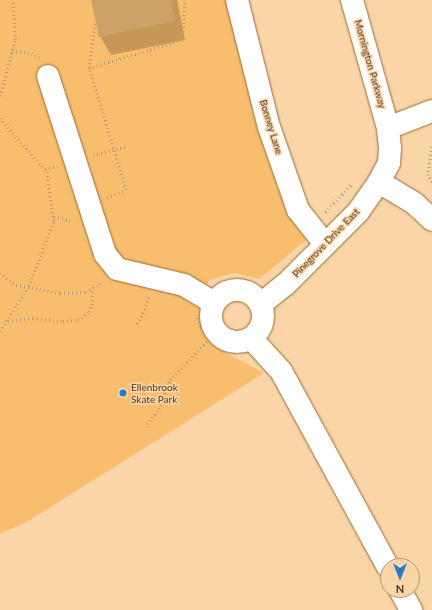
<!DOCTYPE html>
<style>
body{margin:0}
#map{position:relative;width:432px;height:610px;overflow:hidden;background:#fad5a8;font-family:Lato,sans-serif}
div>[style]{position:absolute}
.green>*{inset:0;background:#f9bd6e}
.shadow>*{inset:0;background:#0003}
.building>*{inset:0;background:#cda169}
.path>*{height:2.5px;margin-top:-1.25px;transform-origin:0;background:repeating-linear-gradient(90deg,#b79a75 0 1px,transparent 0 4px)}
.roads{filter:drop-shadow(0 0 1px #976e36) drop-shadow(0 0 1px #976e36)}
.minor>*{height:22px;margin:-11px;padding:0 11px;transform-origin:11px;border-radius:11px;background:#fff}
.minor>.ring{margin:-11px;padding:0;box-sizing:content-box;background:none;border:22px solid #fff;border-radius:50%}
.dots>*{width:11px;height:11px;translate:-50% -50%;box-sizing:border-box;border:2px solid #fad5a8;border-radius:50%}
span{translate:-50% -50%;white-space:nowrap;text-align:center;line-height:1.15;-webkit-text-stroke:3px #fad5a8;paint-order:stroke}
.street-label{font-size:10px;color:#4a3820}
.poi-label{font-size:10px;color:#4a3820}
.left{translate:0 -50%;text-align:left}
.north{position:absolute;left:380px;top:558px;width:40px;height:40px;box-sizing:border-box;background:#fad5a8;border:1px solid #b49672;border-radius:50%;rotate:180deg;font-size:11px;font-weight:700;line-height:16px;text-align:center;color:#4a3820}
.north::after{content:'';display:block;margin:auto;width:14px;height:18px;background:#2c78c8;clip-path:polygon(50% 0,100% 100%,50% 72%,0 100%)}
</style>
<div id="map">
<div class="green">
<i style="clip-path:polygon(0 0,232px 0,260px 122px,286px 210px,306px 240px,259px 279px,235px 273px,209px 280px,200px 306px,202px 327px,226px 353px,264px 373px,25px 523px,0 534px)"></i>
</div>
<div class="shadow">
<i style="clip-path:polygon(92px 0,177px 0,185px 40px,111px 55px,100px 36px)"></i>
</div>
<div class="building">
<i style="clip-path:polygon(91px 0,171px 0,175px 21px,99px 37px)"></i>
</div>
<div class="path">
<i style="left:12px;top:51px;width:20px;rotate:6deg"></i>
<i style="left:32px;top:53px;width:9px;rotate:32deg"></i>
<i style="left:89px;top:68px;width:47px;rotate:-82.7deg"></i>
<i style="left:0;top:96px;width:58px;rotate:-75deg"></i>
<i style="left:15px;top:40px;width:40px;rotate:-92.9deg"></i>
<i style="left:0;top:118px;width:72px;rotate:49deg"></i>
<i style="left:47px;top:172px;width:50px;rotate:82deg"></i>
<i style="left:54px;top:222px;width:70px;rotate:111deg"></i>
<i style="left:29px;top:287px;width:54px;rotate:122.8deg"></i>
<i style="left:432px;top:147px;width:27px;rotate:98deg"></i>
<i style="left:428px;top:174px;width:9px;rotate:63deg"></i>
<i style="left:93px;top:155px;width:35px;rotate:-15deg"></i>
<i style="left:45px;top:169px;width:11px;rotate:-15deg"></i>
<i style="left:107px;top:197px;width:20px;rotate:-20deg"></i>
<i style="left:126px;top:190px;width:127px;rotate:-106.9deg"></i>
<i style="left:89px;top:68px;width:97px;rotate:-16.8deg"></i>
<i style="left:182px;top:40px;width:40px;rotate:-85.7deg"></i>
<i style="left:325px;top:212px;width:39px;rotate:-46deg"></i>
<i style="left:54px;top:217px;width:8px;rotate:7deg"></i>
<i style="left:62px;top:218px;width:12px;rotate:20deg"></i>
<i style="left:0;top:273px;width:20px;rotate:37deg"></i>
<i style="left:16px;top:285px;width:45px;rotate:10.3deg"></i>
<i style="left:60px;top:293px;width:26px;rotate:-2deg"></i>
<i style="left:86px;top:292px;width:20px;rotate:-30deg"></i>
<i style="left:8px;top:321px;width:25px;rotate:-7deg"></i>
<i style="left:33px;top:318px;width:30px;rotate:6deg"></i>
<i style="left:63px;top:321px;width:15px;rotate:-4deg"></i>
<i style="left:78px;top:320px;width:14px;rotate:-36deg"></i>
<i style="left:89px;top:312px;width:8px;rotate:-67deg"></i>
<i style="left:92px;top:305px;width:16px;rotate:-90deg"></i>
<i style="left:137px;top:324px;width:16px;rotate:-60deg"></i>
<i style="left:145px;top:310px;width:13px;rotate:-77deg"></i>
<i style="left:212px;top:336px;width:30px;rotate:33deg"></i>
<i style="left:147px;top:424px;width:19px;rotate:-51deg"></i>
<i style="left:159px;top:409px;width:20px;rotate:-72deg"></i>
<i style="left:165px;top:390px;width:11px;rotate:-63deg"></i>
<i style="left:170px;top:380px;width:61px;rotate:-46.3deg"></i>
<i style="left:212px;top:336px;width:12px;rotate:-149deg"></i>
<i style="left:202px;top:330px;width:14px;rotate:-111deg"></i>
</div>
<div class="roads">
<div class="minor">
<i style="left:237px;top:0;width:131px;rotate:75.9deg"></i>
<i style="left:269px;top:127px;width:88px;rotate:70.7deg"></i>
<i style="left:298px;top:210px;width:43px;rotate:51.5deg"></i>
<i style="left:48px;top:76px;width:187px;rotate:72.2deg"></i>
<i style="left:105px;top:254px;width:19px;rotate:51deg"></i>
<i style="left:117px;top:269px;width:69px;rotate:13.4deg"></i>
<i style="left:184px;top:285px;width:35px;rotate:31deg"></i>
<i style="left:388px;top:128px;width:47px;rotate:-21.1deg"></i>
<i style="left:379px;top:182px;width:41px;rotate:31deg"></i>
<i style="left:414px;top:203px;width:25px;rotate:43deg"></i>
<i class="ring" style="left:211px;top:290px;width:30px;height:30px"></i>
<i style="left:261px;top:304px;width:32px;rotate:-39deg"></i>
<i style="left:286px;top:284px;width:102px;rotate:-45deg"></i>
<i style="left:358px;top:212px;width:37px;rotate:-55deg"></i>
<i style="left:379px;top:182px;width:21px;rotate:-62deg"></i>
<i style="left:389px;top:163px;width:15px;rotate:-86deg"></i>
<i style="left:390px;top:148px;width:20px;rotate:-96deg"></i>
<i style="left:388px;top:128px;width:133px;rotate:-105.7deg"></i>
<i style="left:251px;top:338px;width:45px;rotate:47.7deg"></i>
<i style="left:281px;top:371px;width:223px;rotate:61.4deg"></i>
<i style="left:400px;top:590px;width:23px;rotate:61deg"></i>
</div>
</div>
<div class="dots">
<i style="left:123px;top:393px;background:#2c78c8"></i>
</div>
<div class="street-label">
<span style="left:370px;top:64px;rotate:74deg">Mornington Parkway</span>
<span style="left:271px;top:127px;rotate:73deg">Bonney Lane</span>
<span style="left:326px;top:243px;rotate:-46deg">Pinegrove Drive East</span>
</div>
<div class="poi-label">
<span class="left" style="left:131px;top:393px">Ellenbrook<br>Skate Park</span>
</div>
<div class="north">N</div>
</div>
